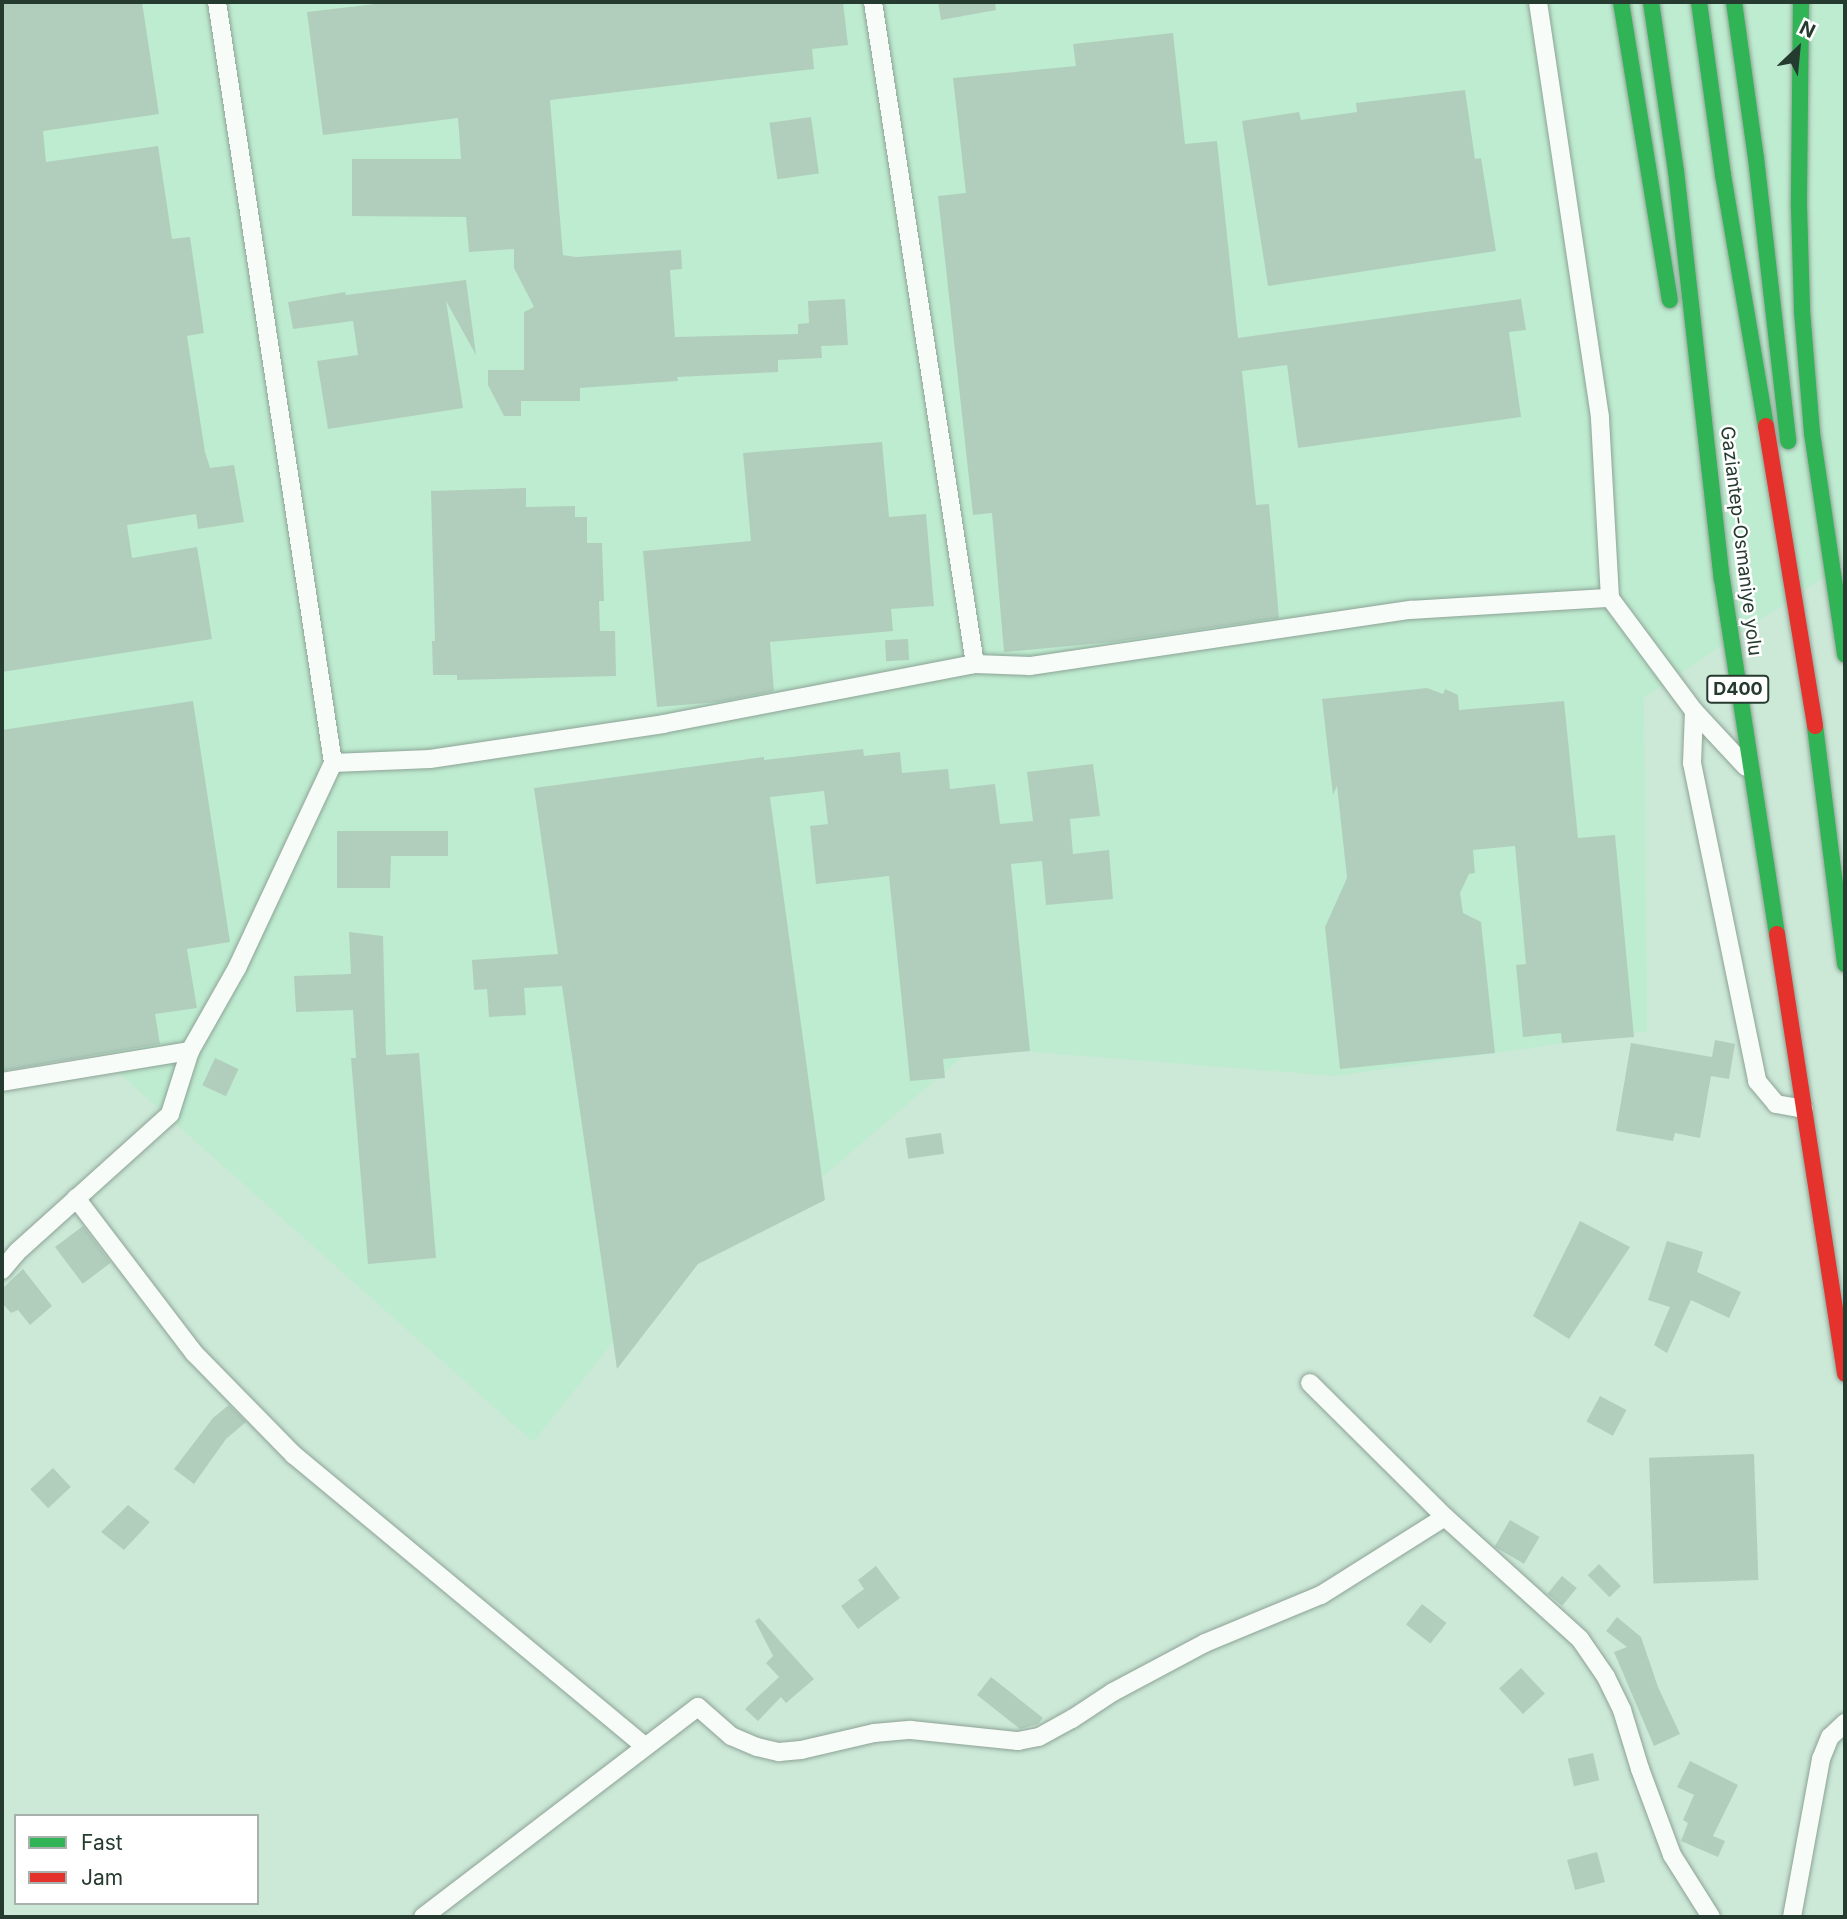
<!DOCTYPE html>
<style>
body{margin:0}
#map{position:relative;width:1847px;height:1919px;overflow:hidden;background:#cce8d7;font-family:Inter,sans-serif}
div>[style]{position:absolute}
.built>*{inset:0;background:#beecd0}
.building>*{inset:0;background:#b1cebd;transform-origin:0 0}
.roads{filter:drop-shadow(0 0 2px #8da396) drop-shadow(0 0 2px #8da396)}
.street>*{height:18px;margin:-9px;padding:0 9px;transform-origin:9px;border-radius:9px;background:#f7fcf9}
.fast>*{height:16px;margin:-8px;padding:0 8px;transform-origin:8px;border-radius:8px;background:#30b455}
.jam>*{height:16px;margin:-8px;padding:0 8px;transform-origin:8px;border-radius:8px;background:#e5322d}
span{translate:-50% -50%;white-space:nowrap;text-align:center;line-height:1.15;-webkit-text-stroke:5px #fff;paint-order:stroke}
.shield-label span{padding:2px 5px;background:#fff;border:2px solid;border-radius:5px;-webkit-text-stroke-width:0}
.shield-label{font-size:18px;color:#263b2f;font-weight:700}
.street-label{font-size:19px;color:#263b2f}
.frame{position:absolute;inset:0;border:4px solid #263b2f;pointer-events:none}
.legend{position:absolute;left:14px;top:1814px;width:245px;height:91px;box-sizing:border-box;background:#fff;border:2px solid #a8b1ac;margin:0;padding:9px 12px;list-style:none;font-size:21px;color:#263b2f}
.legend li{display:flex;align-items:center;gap:14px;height:35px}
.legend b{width:35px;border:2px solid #a8b1ac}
.north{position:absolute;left:1763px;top:14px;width:70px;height:70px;-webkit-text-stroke:5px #fff;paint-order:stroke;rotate:26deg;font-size:19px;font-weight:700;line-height:28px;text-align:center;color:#263b2f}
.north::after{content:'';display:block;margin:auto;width:24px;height:32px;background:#263b2f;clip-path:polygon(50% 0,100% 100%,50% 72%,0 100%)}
</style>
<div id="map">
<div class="built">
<i style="clip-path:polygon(2px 2px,1845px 2px,1845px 572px,1842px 565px,1644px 698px,1647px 1031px,1334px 1076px,974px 1047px,808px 1189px,694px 1241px,533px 1442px,94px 1051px,2px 1064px)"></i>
</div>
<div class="building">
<i style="clip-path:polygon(2px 2px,142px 2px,159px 114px,43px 131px,46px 162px,158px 146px,172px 239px,190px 237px,204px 333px,187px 336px,205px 452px,210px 468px,234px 465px,244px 522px,198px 529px,196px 514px,127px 525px,132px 558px,197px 547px,212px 639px,2px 672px)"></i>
<i style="clip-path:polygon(392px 2px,843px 2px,848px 45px,812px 49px,814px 69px,550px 100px,563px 255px,576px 257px,681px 250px,682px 269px,670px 270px,675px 337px,798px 334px,798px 324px,809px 323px,808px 301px,845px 299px,848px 345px,821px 346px,822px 358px,778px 360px,778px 372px,677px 377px,678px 381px,580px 388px,580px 401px,521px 401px,521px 416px,504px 416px,488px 385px,488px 370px,524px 370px,524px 312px,534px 307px,514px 268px,514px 249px,469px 252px,466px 217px,352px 216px,352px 159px,461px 159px,458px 118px,323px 135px,307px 12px)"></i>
<i style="clip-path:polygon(938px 2px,995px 2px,996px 10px,941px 20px)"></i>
<i style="clip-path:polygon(1173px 33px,1185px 144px,1217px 141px,1238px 338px,1521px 299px,1526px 330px,1509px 332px,1521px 417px,1298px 448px,1287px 365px,1242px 371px,1256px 505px,1269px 504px,1279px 618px,1113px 642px,1004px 652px,992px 513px,973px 515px,938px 196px,966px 193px,953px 78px,1076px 66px,1073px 44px)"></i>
<i style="clip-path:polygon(1465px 90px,1475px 159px,1481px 158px,1496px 251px,1268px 286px,1242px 121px,1299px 112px,1301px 120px,1357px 112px,1356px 103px)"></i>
<i style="left:811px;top:117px;width:57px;height:42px;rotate:82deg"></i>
<i style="clip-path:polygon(466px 280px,476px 355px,446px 301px,463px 408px,328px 429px,317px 361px,358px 355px,353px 321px,293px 329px,288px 302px,345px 292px,346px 295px)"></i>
<i style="clip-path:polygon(882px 442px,889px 517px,926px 514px,934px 606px,891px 609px,893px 631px,770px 642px,774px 691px,719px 702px,657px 707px,643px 551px,751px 541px,743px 453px)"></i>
<i style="clip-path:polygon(526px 488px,526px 507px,575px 506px,575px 517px,587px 517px,587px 543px,602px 543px,604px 601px,599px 601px,600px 631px,615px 631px,616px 676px,457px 680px,457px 675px,433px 675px,432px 641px,435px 641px,431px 491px)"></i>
<i style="left:908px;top:639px;width:21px;height:23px;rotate:87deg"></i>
<i style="clip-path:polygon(1427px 688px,1443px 694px,1445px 689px,1458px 695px,1459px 710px,1564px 701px,1578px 838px,1615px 835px,1634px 1037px,1562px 1043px,1561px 1033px,1523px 1037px,1516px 965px,1526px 964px,1515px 846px,1473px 850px,1475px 873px,1469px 874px,1460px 893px,1463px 913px,1481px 922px,1495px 1053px,1340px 1069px,1325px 927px,1347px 878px,1337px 786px,1333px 795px,1322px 699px)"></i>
<i style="clip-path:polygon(193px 701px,230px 942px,187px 949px,197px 1008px,155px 1014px,160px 1044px,2px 1071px,2px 730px)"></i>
<i style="clip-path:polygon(863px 749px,864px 756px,900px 752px,902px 773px,948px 769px,950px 789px,995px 784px,1000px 824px,1033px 821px,1027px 772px,1093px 764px,1100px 816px,1070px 819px,1073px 854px,1109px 850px,1113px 899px,1046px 905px,1042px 861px,1011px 864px,1030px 1051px,943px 1059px,945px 1078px,910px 1081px,889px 876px,816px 884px,810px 826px,828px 824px,824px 791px,770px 797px,825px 1200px,698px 1264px,617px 1369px,562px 986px,524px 988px,526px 1015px,489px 1017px,487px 989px,474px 990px,472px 960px,558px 954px,534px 788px,764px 757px,764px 760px)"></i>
<i style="clip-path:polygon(337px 831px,448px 831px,448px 856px,391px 856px,390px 888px,337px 888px)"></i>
<i style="clip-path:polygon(349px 932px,383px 936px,386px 1055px,419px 1053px,436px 1258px,368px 1264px,351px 1058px,356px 1058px,353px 1010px,296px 1012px,294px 976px,351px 974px)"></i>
<i style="clip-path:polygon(1715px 1040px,1735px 1044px,1729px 1079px,1711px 1076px,1700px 1138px,1675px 1133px,1673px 1141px,1616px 1131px,1631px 1043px,1712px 1057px)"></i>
<i style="left:215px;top:1058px;width:26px;height:30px;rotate:25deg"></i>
<i style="left:941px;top:1133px;width:21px;height:36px;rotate:82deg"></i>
<i style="clip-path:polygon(1580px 1221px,1630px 1247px,1569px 1339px,1533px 1316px)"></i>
<i style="left:83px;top:1226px;width:46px;height:35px;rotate:53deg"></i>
<i style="clip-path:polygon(1667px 1241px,1703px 1252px,1697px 1272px,1741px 1292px,1729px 1318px,1691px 1300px,1667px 1353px,1654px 1345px,1670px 1307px,1648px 1300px)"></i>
<i style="clip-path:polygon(23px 1269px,52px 1306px,30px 1325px,18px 1310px,11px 1313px,2px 1303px,2px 1289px)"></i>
<i style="left:1600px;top:1396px;width:30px;height:29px;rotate:28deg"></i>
<i style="clip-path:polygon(229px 1405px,246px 1422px,226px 1439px,194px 1484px,174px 1469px,213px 1418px)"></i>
<i style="left:1754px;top:1454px;width:126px;height:105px;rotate:88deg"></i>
<i style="left:53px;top:1468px;width:26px;height:31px;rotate:47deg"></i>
<i style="clip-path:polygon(128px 1505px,150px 1522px,124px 1550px,101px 1532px)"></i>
<i style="left:1510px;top:1520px;width:34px;height:31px;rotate:30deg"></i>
<i style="left:1599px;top:1564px;width:31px;height:16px;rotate:45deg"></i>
<i style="clip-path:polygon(876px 1566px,900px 1598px,858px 1629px,841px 1606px,864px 1589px,858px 1580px)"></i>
<i style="left:1562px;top:1576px;width:19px;height:23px;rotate:39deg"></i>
<i style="left:1422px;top:1604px;width:31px;height:26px;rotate:38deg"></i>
<i style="clip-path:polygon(1617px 1617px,1641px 1637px,1658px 1687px,1680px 1734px,1654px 1746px,1614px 1652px,1627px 1647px,1606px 1631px)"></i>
<i style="clip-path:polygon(759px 1618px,814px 1679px,786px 1703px,781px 1697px,758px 1721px,745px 1709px,779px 1677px,766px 1663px,773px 1656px,755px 1621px)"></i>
<i style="left:1521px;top:1668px;width:35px;height:30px;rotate:47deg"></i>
<i style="clip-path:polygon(991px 1677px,1043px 1718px,1038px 1724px,1020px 1729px,977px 1695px)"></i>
<i style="left:1593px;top:1753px;width:28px;height:26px;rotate:77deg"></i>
<i style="clip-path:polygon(1690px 1761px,1738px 1785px,1713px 1836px,1725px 1841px,1718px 1857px,1681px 1841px,1688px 1823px,1683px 1820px,1694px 1795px,1677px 1787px)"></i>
<i style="left:1597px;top:1852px;width:31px;height:31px;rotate:75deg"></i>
</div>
<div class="roads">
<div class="street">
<i style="left:217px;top:2px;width:770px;rotate:81.33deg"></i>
<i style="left:873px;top:2px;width:670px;rotate:81.24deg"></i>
<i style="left:1610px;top:598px;width:141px;rotate:53.4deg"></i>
<i style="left:1694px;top:711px;width:76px;rotate:47.1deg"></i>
<i style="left:1694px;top:711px;width:52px;rotate:92.2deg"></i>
<i style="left:1692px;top:763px;width:325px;rotate:78.4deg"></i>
<i style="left:1757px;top:1081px;width:30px;rotate:50deg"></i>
<i style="left:1776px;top:1104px;width:28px;rotate:10deg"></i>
<i style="left:2px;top:1082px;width:191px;rotate:-9.4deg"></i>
<i style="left:76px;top:1198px;width:195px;rotate:52.7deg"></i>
<i style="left:194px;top:1353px;width:143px;rotate:45.6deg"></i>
<i style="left:294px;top:1455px;width:455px;rotate:39.7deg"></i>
<i style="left:2px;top:1270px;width:23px;rotate:-50deg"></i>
<i style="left:17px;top:1252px;width:206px;rotate:-42deg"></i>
<i style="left:170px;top:1114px;width:66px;rotate:-72.4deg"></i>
<i style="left:190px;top:1051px;width:95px;rotate:-60.5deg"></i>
<i style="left:237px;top:968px;width:226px;rotate:-64.9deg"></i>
<i style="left:333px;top:763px;width:97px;rotate:-2.4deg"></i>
<i style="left:430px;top:759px;width:236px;rotate:-8.5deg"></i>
<i style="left:663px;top:724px;width:318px;rotate:-10.9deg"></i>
<i style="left:975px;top:664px;width:55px;rotate:2.1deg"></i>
<i style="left:1030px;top:666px;width:385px;rotate:-8.4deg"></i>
<i style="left:1411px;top:610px;width:199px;rotate:-3.5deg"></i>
<i style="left:1610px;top:598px;width:181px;rotate:-93.2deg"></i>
<i style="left:1600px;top:417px;width:420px;rotate:-98.5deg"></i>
<i style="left:1310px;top:1383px;width:190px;rotate:44.8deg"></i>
<i style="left:1445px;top:1517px;width:182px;rotate:42.1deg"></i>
<i style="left:1580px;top:1639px;width:46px;rotate:55.6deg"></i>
<i style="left:1606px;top:1677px;width:37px;rotate:64deg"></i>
<i style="left:1622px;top:1710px;width:62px;rotate:73deg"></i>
<i style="left:1640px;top:1769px;width:92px;rotate:69.6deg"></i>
<i style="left:1672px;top:1855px;width:73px;rotate:57.8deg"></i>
<i style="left:423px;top:1917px;width:346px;rotate:-37.4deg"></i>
<i style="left:698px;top:1707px;width:44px;rotate:41.3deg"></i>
<i style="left:731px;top:1736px;width:28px;rotate:23deg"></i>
<i style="left:757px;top:1747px;width:23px;rotate:13deg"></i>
<i style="left:779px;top:1752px;width:22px;rotate:-5deg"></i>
<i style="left:801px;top:1750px;width:75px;rotate:-13.1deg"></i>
<i style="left:874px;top:1733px;width:37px;rotate:-5deg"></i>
<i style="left:911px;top:1730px;width:108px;rotate:5.9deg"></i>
<i style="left:1018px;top:1741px;width:21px;rotate:-11deg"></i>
<i style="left:1039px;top:1737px;width:38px;rotate:-29deg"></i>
<i style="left:1072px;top:1719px;width:49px;rotate:-33.4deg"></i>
<i style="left:1113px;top:1692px;width:104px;rotate:-28deg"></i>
<i style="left:1205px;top:1643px;width:126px;rotate:-22.5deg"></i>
<i style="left:1321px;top:1595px;width:146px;rotate:-32.2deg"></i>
<i style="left:1792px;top:1917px;width:161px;rotate:-79.6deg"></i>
<i style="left:1821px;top:1759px;width:24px;rotate:-68deg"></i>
<i style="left:1830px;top:1737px;width:21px;rotate:-43deg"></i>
</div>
<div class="fast">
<i style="left:1621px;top:2px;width:302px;rotate:80.7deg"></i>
<i style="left:1651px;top:2px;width:171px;rotate:81.6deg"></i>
<i style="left:1676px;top:171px;width:411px;rotate:83.6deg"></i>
<i style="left:1722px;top:579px;width:359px;rotate:81.2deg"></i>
<i style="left:1699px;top:2px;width:175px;rotate:82.1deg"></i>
<i style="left:1723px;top:175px;width:255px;rotate:80.3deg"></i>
<i style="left:1734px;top:2px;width:158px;rotate:82deg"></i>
<i style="left:1756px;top:158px;width:285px;rotate:83.5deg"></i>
<i style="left:1801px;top:2px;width:205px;rotate:90.6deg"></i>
<i style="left:1799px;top:207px;width:104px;rotate:88.3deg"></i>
<i style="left:1802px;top:311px;width:122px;rotate:85.3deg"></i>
<i style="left:1812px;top:433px;width:224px;rotate:81.5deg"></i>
<i style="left:1815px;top:726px;width:240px;rotate:82.8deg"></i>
</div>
<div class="jam">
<i style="left:1766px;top:426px;width:304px;rotate:80.7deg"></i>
<i style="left:1777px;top:934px;width:445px;rotate:81.2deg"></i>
</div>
</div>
<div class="shield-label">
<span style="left:1738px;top:689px">D400</span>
</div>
<div class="street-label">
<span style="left:1741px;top:541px;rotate:83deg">Gaziantep-Osmaniye yolu</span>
</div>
<div class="frame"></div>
<ul class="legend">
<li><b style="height:9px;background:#30b455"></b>Fast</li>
<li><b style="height:9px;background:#e5322d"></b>Jam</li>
</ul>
<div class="north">N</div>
</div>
